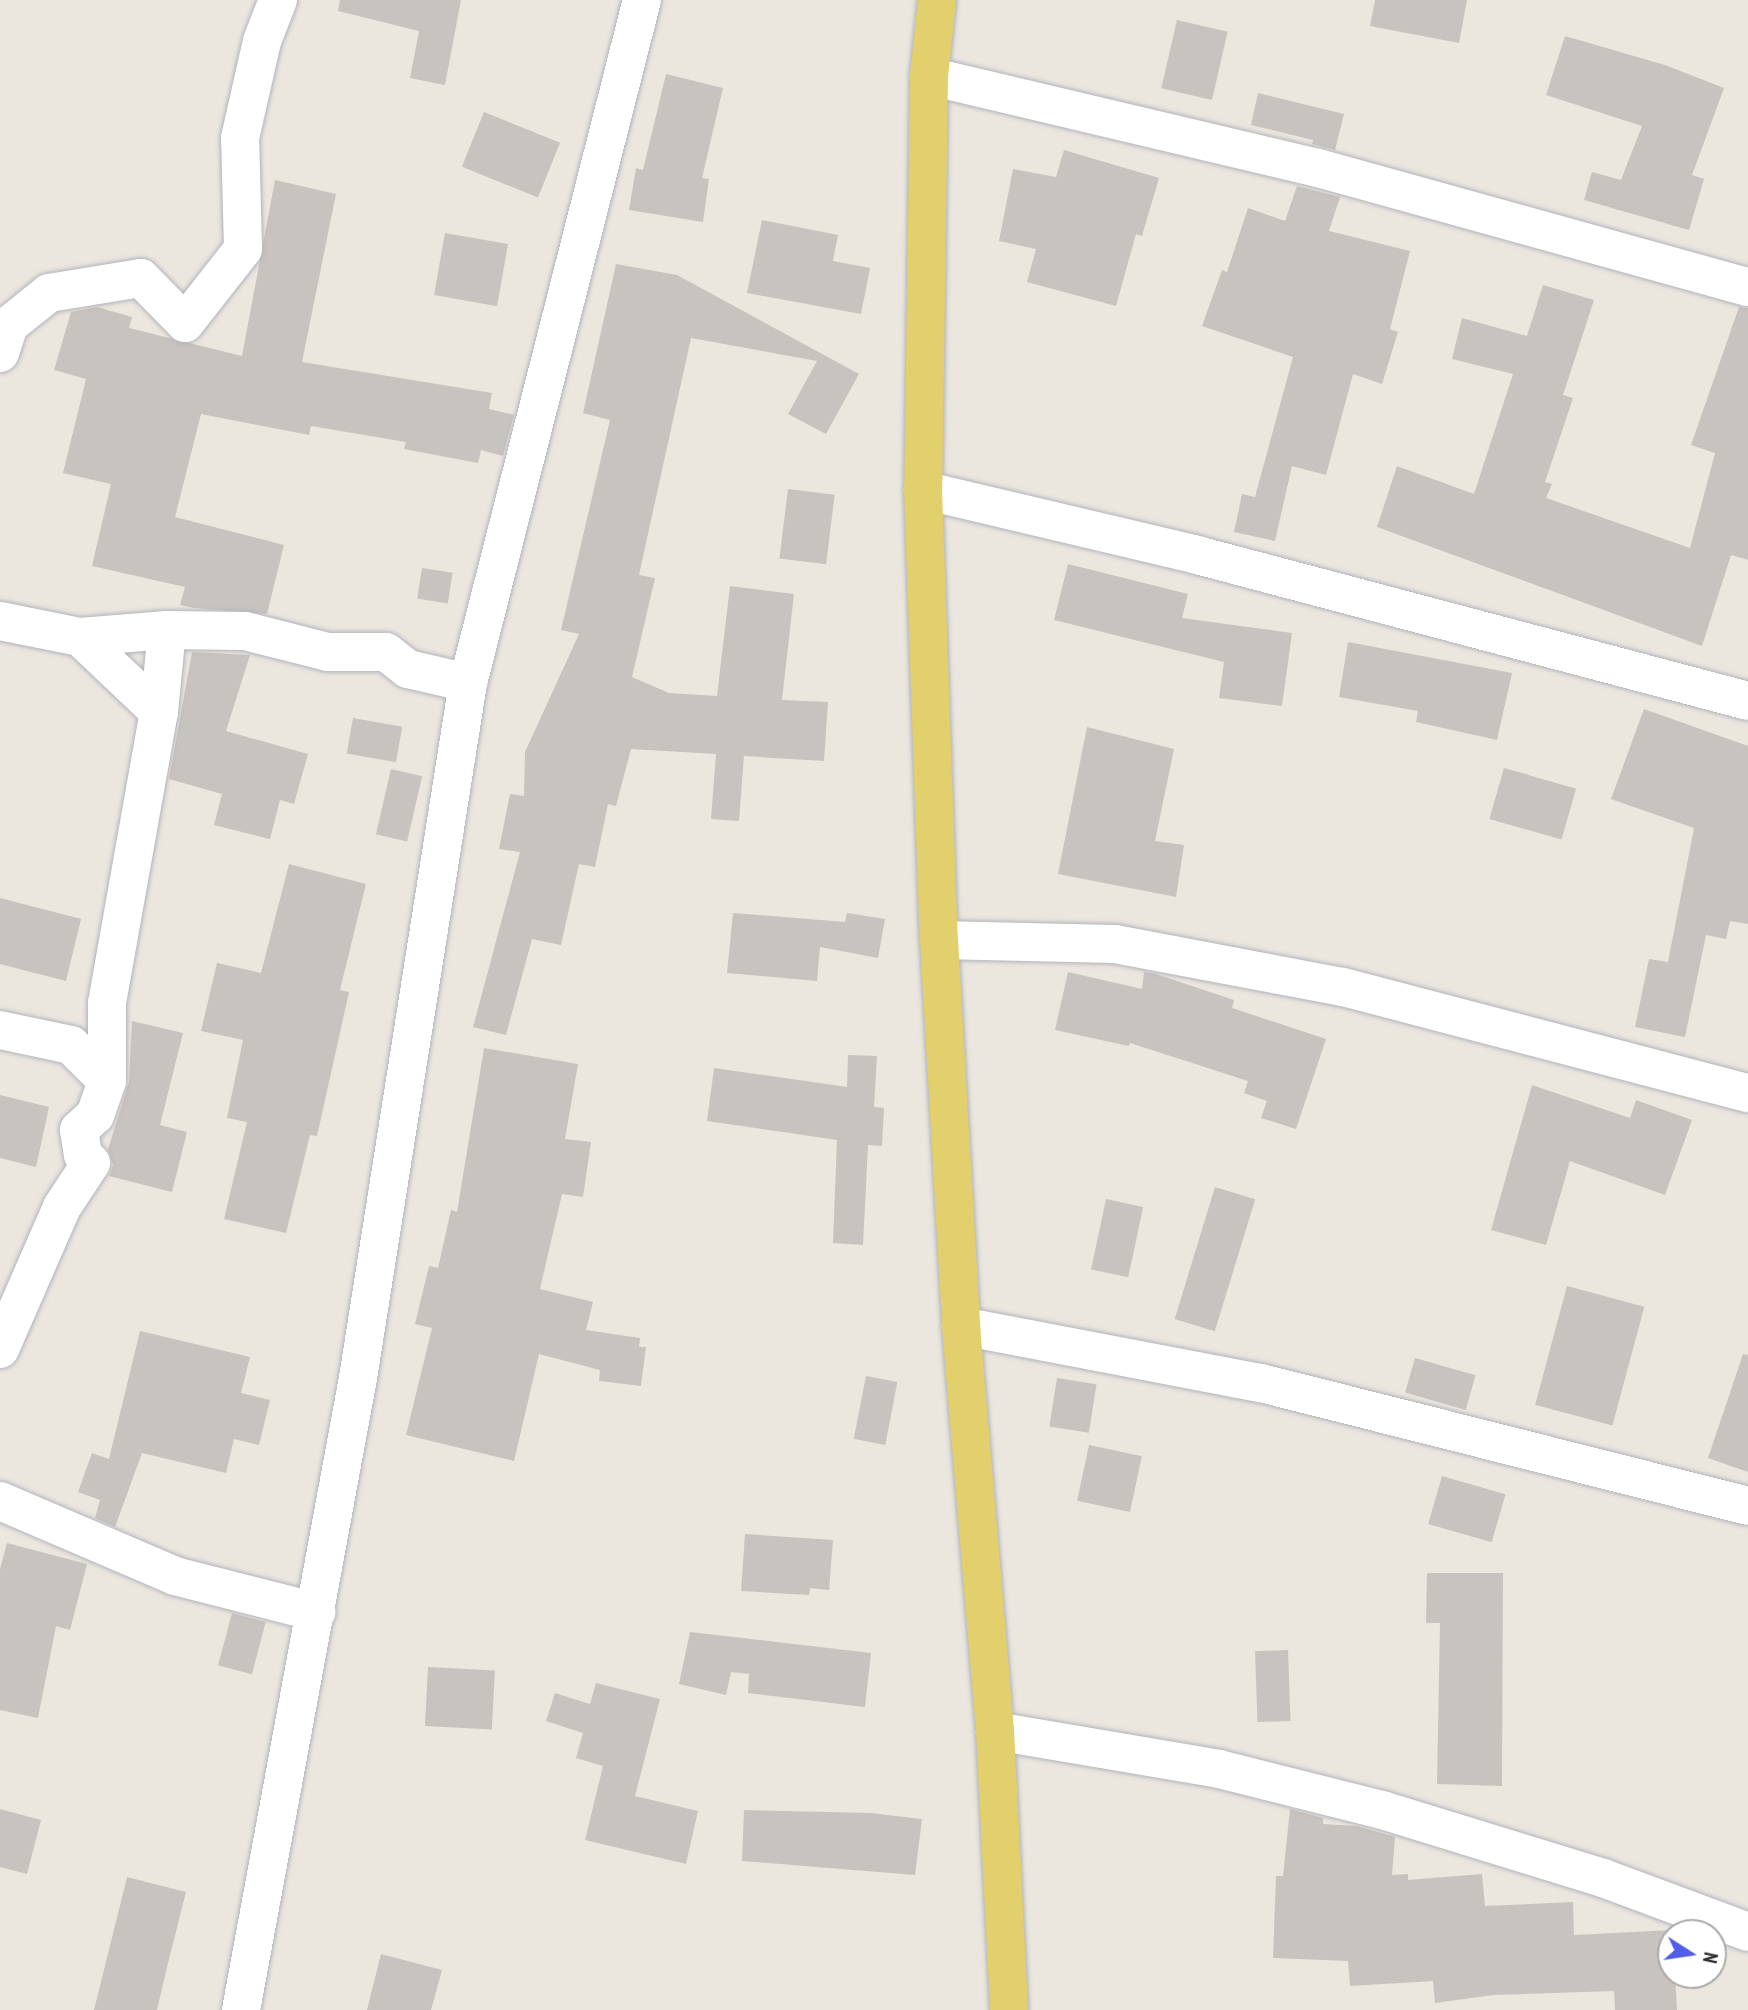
<!DOCTYPE html>
<style>
body{margin:0}
#map{position:relative;width:1748px;height:2010px;overflow:hidden;background:#ebe7df;font-family:"PT Sans Narrow",sans-serif}
div>[style]{position:absolute}
.building>*{inset:0;background:#c7c3be;transform-origin:0 0}
.roads{filter:drop-shadow(0 0 2px #b2b3bd) drop-shadow(0 0 2px #b2b3bd)}
.minor>*{height:38px;margin:-19px;padding:0 19px;transform-origin:19px;border-radius:19px;background:#fff}
.major>*{height:38px;margin:-19px;padding:0 19px;transform-origin:19px;border-radius:19px;background:#e2d06c}
span{translate:-50% -50%;white-space:nowrap;text-align:center;line-height:1.15;-webkit-text-stroke:5px #fff;paint-order:stroke}
.north{position:absolute;left:1657px;top:1919px;width:70px;height:70px;box-sizing:border-box;background:#fff;border:2px solid #aaa;border-radius:50%;rotate:102deg;font-size:19px;font-weight:700;line-height:28px;text-align:center;color:#2b2b2b}
.north::after{content:'';display:block;margin:auto;width:24px;height:32px;background:#505fe7;clip-path:polygon(50% 0,100% 100%,50% 72%,0 100%)}
</style>
<div id="map">
<div class="building">
<i style="clip-path:polygon(340px 0,461px 0,445px 85px,410px 78px,419px 31px,338px 11px)"></i>
<i style="clip-path:polygon(1375px 0,1467px 0,1459px 43px,1370px 26px)"></i>
<i style="left:1177px;top:20px;width:52px;height:70px;rotate:13deg"></i>
<i style="clip-path:polygon(1565px 36px,1665px 65px,1724px 88px,1692px 175px,1704px 179px,1689px 230px,1584px 200px,1592px 172px,1621px 180px,1642px 126px,1546px 95px)"></i>
<i style="clip-path:polygon(666px 74px,723px 88px,702px 178px,709px 179px,703px 222px,629px 210px,636px 168px,643px 170px)"></i>
<i style="clip-path:polygon(1258px 93px,1344px 114px,1335px 150px,1312px 144px,1313px 140px,1251px 125px)"></i>
<i style="left:484px;top:112px;width:82px;height:59px;rotate:22deg"></i>
<i style="clip-path:polygon(1064px 150px,1159px 178px,1142px 236px,1136px 234px,1116px 306px,1027px 282px,1036px 249px,999px 241px,1013px 169px,1056px 177px)"></i>
<i style="clip-path:polygon(275px 180px,336px 194px,302px 362px,492px 393px,489px 409px,514px 415px,503px 456px,481px 450px,478px 463px,404px 449px,406px 442px,311px 426px,309px 435px,201px 414px,175px 517px,284px 545px,267px 614px,194px 608px,180px 605px,185px 587px,92px 566px,111px 484px,63px 473px,86px 379px,54px 370px,71px 312px,97px 307px,132px 317px,129px 328px,242px 356px)"></i>
<i style="clip-path:polygon(1297px 186px,1340px 197px,1329px 231px,1410px 251px,1390px 329px,1398px 332px,1382px 384px,1353px 374px,1326px 475px,1292px 466px,1275px 541px,1234px 532px,1242px 494px,1255px 497px,1293px 357px,1202px 326px,1222px 270px,1227px 272px,1248px 208px,1285px 221px)"></i>
<i style="clip-path:polygon(762px 220px,838px 235px,833px 261px,870px 268px,861px 314px,747px 293px)"></i>
<i style="left:445px;top:233px;width:64px;height:63px;rotate:10deg"></i>
<i style="clip-path:polygon(616px 264px,677px 275px,859px 374px,826px 434px,788px 414px,817px 361px,691px 338px,639px 575px,655px 578px,632px 677px,669px 693px,717px 696px,730px 586px,794px 594px,782px 700px,828px 702px,824px 761px,744px 756px,739px 821px,711px 819px,716px 754px,631px 749px,616px 806px,608px 804px,595px 867px,579px 864px,561px 945px,532px 939px,506px 1035px,473px 1027px,520px 852px,499px 849px,510px 794px,524px 796px,525px 752px,579px 634px,561px 630px,610px 420px,583px 413px)"></i>
<i style="clip-path:polygon(1543px 285px,1594px 300px,1563px 395px,1573px 398px,1545px 482px,1552px 484px,1546px 498px,1690px 548px,1715px 453px,1691px 445px,1739px 307px,1748px 308px,1748px 560px,1731px 555px,1702px 646px,1377px 527px,1397px 466px,1474px 494px,1513px 374px,1452px 359px,1462px 318px,1527px 336px)"></i>
<i style="left:788px;top:489px;width:47px;height:70px;rotate:7deg"></i>
<i style="clip-path:polygon(1068px 564px,1188px 594px,1182px 618px,1292px 633px,1282px 706px,1219px 698px,1224px 662px,1054px 620px)"></i>
<i style="left:422px;top:568px;width:31px;height:31px;rotate:9deg"></i>
<i style="clip-path:polygon(1348px 642px,1512px 673px,1497px 740px,1416px 722px,1418px 711px,1339px 697px)"></i>
<i style="clip-path:polygon(192px 652px,250px 655px,226px 731px,308px 754px,294px 804px,280px 800px,270px 839px,214px 825px,222px 794px,169px 779px)"></i>
<i style="clip-path:polygon(1644px 709px,1748px 746px,1748px 924px,1730px 921px,1726px 939px,1706px 935px,1685px 1037px,1635px 1027px,1649px 959px,1668px 962px,1694px 828px,1611px 799px)"></i>
<i style="left:353px;top:718px;width:50px;height:36px;rotate:10deg"></i>
<i style="clip-path:polygon(1087px 727px,1174px 749px,1155px 841px,1184px 845px,1176px 897px,1058px 874px)"></i>
<i style="left:1504px;top:768px;width:75px;height:53px;rotate:16deg"></i>
<i style="left:391px;top:769px;width:32px;height:67px;rotate:13deg"></i>
<i style="clip-path:polygon(289px 864px,366px 884px,340px 990px,349px 992px,317px 1136px,310px 1135px,286px 1233px,224px 1219px,247px 1122px,227px 1118px,243px 1040px,201px 1031px,217px 963px,261px 973px)"></i>
<i style="clip-path:polygon(0 898px,81px 919px,66px 981px,0 964px)"></i>
<i style="clip-path:polygon(733px 913px,845px 922px,847px 913px,885px 919px,878px 958px,820px 947px,817px 981px,727px 973px)"></i>
<i style="clip-path:polygon(1068px 972px,1142px 989px,1144px 972px,1153px 973px,1234px 1000px,1232px 1008px,1326px 1039px,1296px 1129px,1261px 1118px,1267px 1101px,1244px 1093px,1248px 1081px,1130px 1043px,1129px 1046px,1055px 1030px)"></i>
<i style="clip-path:polygon(132px 1021px,183px 1033px,160px 1125px,187px 1132px,172px 1192px,109px 1176px,113px 1165px,108px 1149px,129px 1082px)"></i>
<i style="clip-path:polygon(484px 1048px,578px 1064px,565px 1139px,591px 1142px,583px 1197px,562px 1194px,540px 1289px,593px 1302px,586px 1330px,640px 1338px,639px 1347px,646px 1347px,641px 1386px,599px 1381px,600px 1370px,539px 1354px,514px 1461px,406px 1435px,432px 1328px,415px 1324px,429px 1266px,438px 1268px,451px 1210px,457px 1212px)"></i>
<i style="clip-path:polygon(848px 1055px,877px 1056px,874px 1107px,884px 1108px,882px 1146px,868px 1145px,863px 1245px,833px 1243px,837px 1140px,707px 1121px,714px 1068px,847px 1087px)"></i>
<i style="clip-path:polygon(1532px 1085px,1630px 1118px,1636px 1100px,1692px 1120px,1665px 1195px,1570px 1161px,1546px 1245px,1491px 1230px)"></i>
<i style="clip-path:polygon(0 1095px,49px 1107px,36px 1167px,0 1158px)"></i>
<i style="left:1215px;top:1187px;width:42px;height:138px;rotate:17deg"></i>
<i style="left:1106px;top:1199px;width:38px;height:72px;rotate:12deg"></i>
<i style="left:1567px;top:1286px;width:80px;height:123px;rotate:15deg"></i>
<i style="clip-path:polygon(140px 1331px,250px 1357px,241px 1393px,270px 1400px,259px 1445px,234px 1439px,226px 1473px,142px 1453px,115px 1527px,95px 1518px,100px 1500px,78px 1492px,92px 1453px,109px 1459px)"></i>
<i style="clip-path:polygon(1743px 1354px,1748px 1355px,1748px 1472px,1708px 1458px)"></i>
<i style="left:1415px;top:1358px;width:63px;height:36px;rotate:16deg"></i>
<i style="left:866px;top:1376px;width:32px;height:64px;rotate:11deg"></i>
<i style="left:1057px;top:1378px;width:40px;height:49px;rotate:9deg"></i>
<i style="left:1089px;top:1445px;width:54px;height:57px;rotate:12deg"></i>
<i style="left:1442px;top:1476px;width:66px;height:50px;rotate:16deg"></i>
<i style="clip-path:polygon(745px 1534px,833px 1540px,829px 1590px,810px 1588px,809px 1595px,741px 1591px)"></i>
<i style="clip-path:polygon(7px 1543px,87px 1564px,70px 1630px,56px 1626px,38px 1718px,0 1710px,0 1569px)"></i>
<i style="clip-path:polygon(1427px 1573px,1503px 1573px,1502px 1786px,1437px 1784px,1440px 1623px,1426px 1623px)"></i>
<i style="left:232px;top:1613px;width:35px;height:54px;rotate:15deg"></i>
<i style="clip-path:polygon(690px 1632px,871px 1653px,865px 1707px,748px 1693px,749px 1674px,731px 1672px,726px 1695px,679px 1684px)"></i>
<i style="left:1288px;top:1650px;width:71px;height:33px;rotate:88deg"></i>
<i style="left:428px;top:1667px;width:67px;height:59px;rotate:3deg"></i>
<i style="clip-path:polygon(596px 1683px,660px 1699px,635px 1796px,698px 1811px,686px 1864px,585px 1840px,603px 1766px,576px 1758px,583px 1733px,546px 1721px,555px 1693px,590px 1704px)"></i>
<i style="clip-path:polygon(0 1809px,41px 1820px,27px 1874px,0 1867px)"></i>
<i style="clip-path:polygon(1290px 1809px,1323px 1818px,1323px 1824px,1357px 1826px,1395px 1837px,1392px 1875px,1408px 1874px,1408px 1880px,1482px 1874px,1485px 1906px,1573px 1902px,1574px 1935px,1673px 1930px,1671px 1975px,1675px 1975px,1677px 2010px,1615px 2010px,1614px 1991px,1493px 1995px,1435px 2003px,1433px 1981px,1350px 1986px,1348px 1961px,1273px 1958px,1276px 1876px,1283px 1876px)"></i>
<i style="clip-path:polygon(744px 1810px,870px 1813px,922px 1819px,915px 1875px,742px 1861px)"></i>
<i style="clip-path:polygon(127px 1877px,186px 1892px,168px 1963px,157px 2010px,94px 2010px)"></i>
<i style="clip-path:polygon(381px 1954px,442px 1970px,431px 2010px,367px 2010px)"></i>
</div>
<div class="roads">
<div class="minor">
<i style="left:929px;top:76px;width:400px;rotate:13.3deg"></i>
<i style="left:1318px;top:168px;width:446px;rotate:15.5deg"></i>
<i style="left:0;top:353px;width:29px;rotate:-72deg"></i>
<i style="left:9px;top:325px;width:51px;rotate:-38.7deg"></i>
<i style="left:49px;top:293px;width:93px;rotate:-9.3deg"></i>
<i style="left:141px;top:278px;width:63px;rotate:45.6deg"></i>
<i style="left:185px;top:323px;width:94px;rotate:-51.9deg"></i>
<i style="left:243px;top:249px;width:111px;rotate:-91.5deg"></i>
<i style="left:240px;top:138px;width:99px;rotate:-77.2deg"></i>
<i style="left:262px;top:41px;width:44px;rotate:-68.7deg"></i>
<i style="left:923px;top:490px;width:282px;rotate:13.3deg"></i>
<i style="left:1197px;top:555px;width:570px;rotate:14.84deg"></i>
<i style="left:0;top:621px;width:82px;rotate:11.3deg"></i>
<i style="left:80px;top:637px;width:87px;rotate:-4.6deg"></i>
<i style="left:167px;top:630px;width:78px;rotate:0.7deg"></i>
<i style="left:245px;top:631px;width:86px;rotate:14.2deg"></i>
<i style="left:328px;top:652px;width:58px"></i>
<i style="left:386px;top:652px;width:28px;rotate:38deg"></i>
<i style="left:408px;top:669px;width:62px;rotate:13.1deg"></i>
<i style="left:80px;top:637px;width:109px;rotate:43.5deg"></i>
<i style="left:939px;top:940px;width:176px;rotate:1.3deg"></i>
<i style="left:1115px;top:944px;width:232px;rotate:10.7deg"></i>
<i style="left:1343px;top:987px;width:419px;rotate:14.7deg"></i>
<i style="left:0;top:1030px;width:73px;rotate:11.9deg"></i>
<i style="left:71px;top:1045px;width:51px;rotate:45deg"></i>
<i style="left:107px;top:1081px;width:36px;rotate:109deg"></i>
<i style="left:95px;top:1115px;width:22px;rotate:137deg"></i>
<i style="left:79px;top:1130px;width:25px;rotate:81deg"></i>
<i style="left:83px;top:1155px;width:11px;rotate:45deg"></i>
<i style="left:91px;top:1163px;width:53px;rotate:123.4deg"></i>
<i style="left:62px;top:1207px;width:155px;rotate:113.6deg"></i>
<i style="left:107px;top:1081px;width:78px;rotate:-90deg"></i>
<i style="left:107px;top:1003px;width:296px;rotate:-79.9deg"></i>
<i style="left:159px;top:712px;width:82px;rotate:-84.4deg"></i>
<i style="left:961px;top:1326px;width:305px;rotate:10.8deg"></i>
<i style="left:1261px;top:1383px;width:502px;rotate:14.17deg"></i>
<i style="left:0;top:1501px;width:190px;rotate:23.2deg"></i>
<i style="left:175px;top:1576px;width:146px;rotate:14.3deg"></i>
<i style="left:995px;top:1731px;width:227px;rotate:9.6deg"></i>
<i style="left:1219px;top:1769px;width:168px;rotate:14.1deg"></i>
<i style="left:1382px;top:1810px;width:231px;rotate:17.1deg"></i>
<i style="left:1603px;top:1878px;width:155px;rotate:20.4deg"></i>
<i style="left:241px;top:2010px;width:643px;rotate:-79.51deg"></i>
<i style="left:358px;top:1378px;width:704px;rotate:-81.01deg"></i>
<i style="left:468px;top:683px;width:705px;rotate:-75.71deg"></i>
</div>
<div class="major">
<i style="left:937px;top:0;width:76px;rotate:96deg"></i>
<i style="left:929px;top:76px;width:414px;rotate:90.8deg"></i>
<i style="left:923px;top:490px;width:450px;rotate:88deg"></i>
<i style="left:939px;top:940px;width:387px;rotate:86.7deg"></i>
<i style="left:961px;top:1326px;width:406px;rotate:85.2deg"></i>
<i style="left:995px;top:1731px;width:279px;rotate:87.1deg"></i>
</div>
</div>
<div class="north">N</div>
</div>
